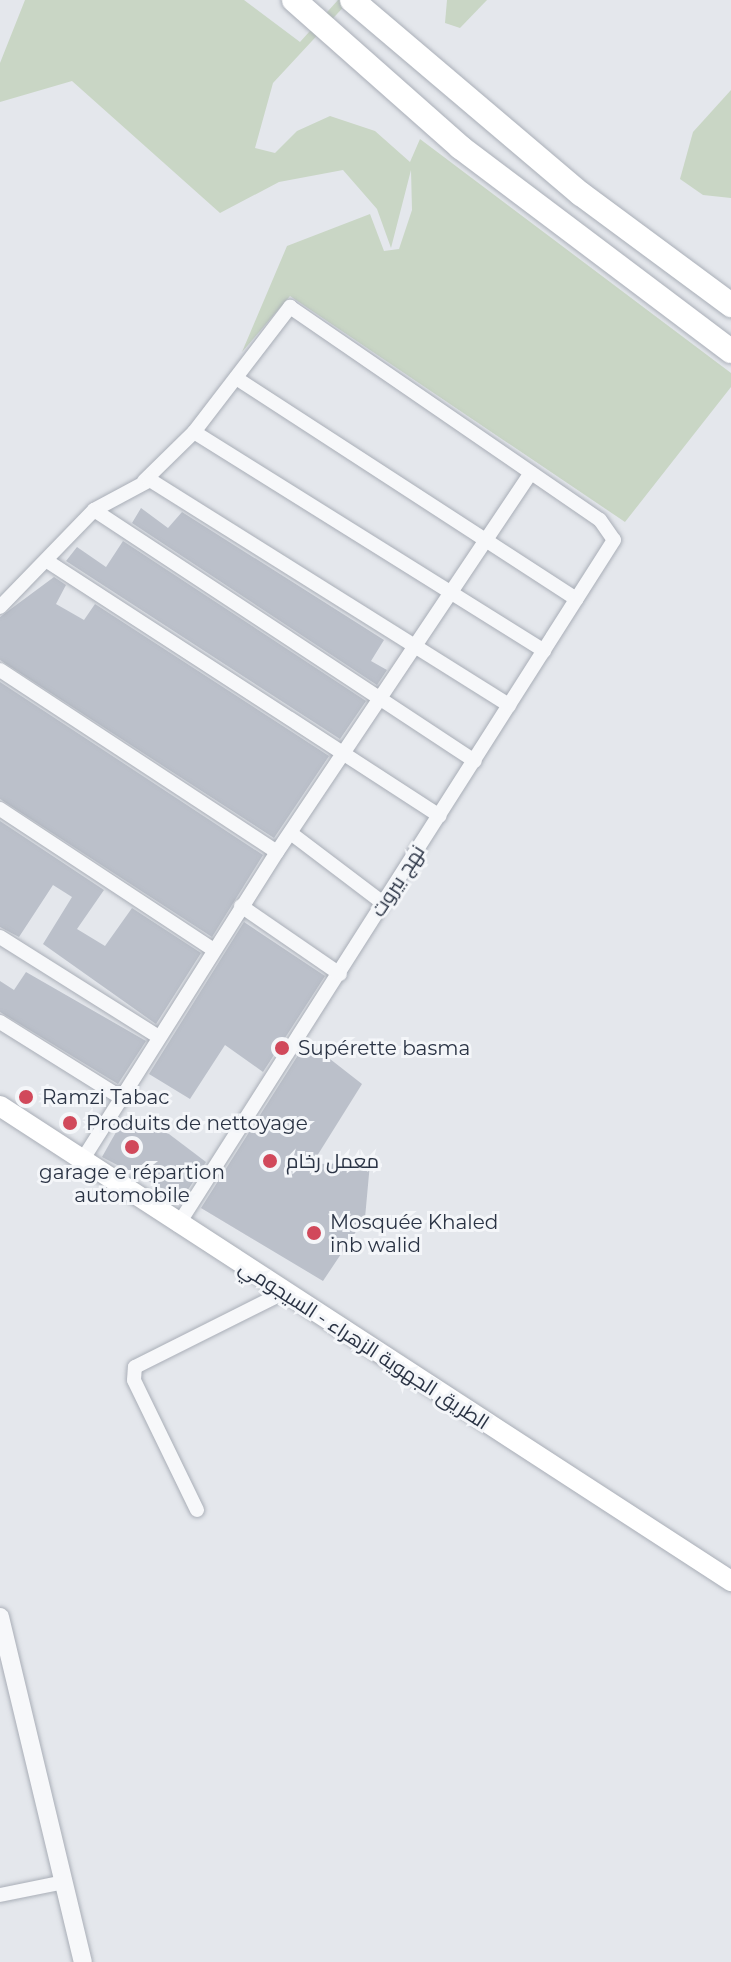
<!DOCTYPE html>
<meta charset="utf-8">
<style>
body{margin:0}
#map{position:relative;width:731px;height:1962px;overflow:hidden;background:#e4e7ec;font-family:Montserrat,Cairo,sans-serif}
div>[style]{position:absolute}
.green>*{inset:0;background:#c9d6c5}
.building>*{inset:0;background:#bbc0ca}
.roads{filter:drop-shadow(0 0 2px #a9aeb7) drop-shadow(0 0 2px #a9aeb7)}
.minor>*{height:14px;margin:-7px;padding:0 7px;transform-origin:7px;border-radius:7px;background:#f7f8fa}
.tertiary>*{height:18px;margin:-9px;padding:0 9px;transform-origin:9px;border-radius:9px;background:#f7f8fa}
.secondary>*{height:20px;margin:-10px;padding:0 10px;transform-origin:10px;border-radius:10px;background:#fff}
.trunk>*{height:24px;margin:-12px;padding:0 12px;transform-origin:12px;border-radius:12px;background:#fff}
.dots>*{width:22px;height:22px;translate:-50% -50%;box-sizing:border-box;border:4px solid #f4f6f9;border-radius:50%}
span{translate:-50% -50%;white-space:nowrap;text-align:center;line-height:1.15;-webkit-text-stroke:6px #f4f6f9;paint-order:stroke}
.street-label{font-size:20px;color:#2b3445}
.poi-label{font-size:20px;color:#2b3445}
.left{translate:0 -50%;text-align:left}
</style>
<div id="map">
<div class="green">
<i style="clip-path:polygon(25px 0,244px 0,300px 42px,338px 0,350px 0,273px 83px,255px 148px,275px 153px,297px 131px,330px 116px,375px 131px,410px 162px,420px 139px,731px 373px,731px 387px,625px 522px,290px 296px,242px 352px,287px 246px,370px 214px,384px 251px,399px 249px,412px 210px,411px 170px,391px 248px,377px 209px,343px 170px,279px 182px,220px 213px,72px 81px,0 102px,0 63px)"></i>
<i style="clip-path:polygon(447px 0,487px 0,460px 28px,445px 23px)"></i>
<i style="clip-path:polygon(731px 90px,731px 198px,703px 195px,680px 179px,693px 132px)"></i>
</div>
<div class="building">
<i style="clip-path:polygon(141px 508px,168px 528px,182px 512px,384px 640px,371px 661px,387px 670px,377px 685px,132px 523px)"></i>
<i style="clip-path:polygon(123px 541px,366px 701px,340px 739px,66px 561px,77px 547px,106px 567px)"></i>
<i style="clip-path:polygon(54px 577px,66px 585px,56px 604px,84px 620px,95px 604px,329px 756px,274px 838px,0 660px,0 617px)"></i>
<i style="clip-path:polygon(0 682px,263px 855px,212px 937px,0 799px)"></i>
<i style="clip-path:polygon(0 821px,104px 890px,77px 929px,105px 946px,132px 908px,201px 953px,156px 1024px,43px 944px,72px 897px,53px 885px,19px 937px,0 927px)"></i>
<i style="clip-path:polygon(244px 922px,325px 976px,263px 1072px,225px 1045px,190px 1099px,149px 1074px)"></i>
<i style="clip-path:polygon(26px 972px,146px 1041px,118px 1084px,0 1012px,0 981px,14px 990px)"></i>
<i style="clip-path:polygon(307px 1041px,362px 1084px,312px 1164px,370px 1163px,365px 1218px,323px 1281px,201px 1208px)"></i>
<i style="clip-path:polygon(124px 1118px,169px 1134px,206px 1162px,182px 1199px,102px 1157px)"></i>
</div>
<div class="roads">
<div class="minor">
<i style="left:236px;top:378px;width:406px;rotate:33deg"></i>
<i style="left:194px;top:432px;width:413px;rotate:32deg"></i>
<i style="left:144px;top:481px;width:70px;rotate:-44.4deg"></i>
<i style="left:194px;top:432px;width:158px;rotate:-52.5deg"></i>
<i style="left:290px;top:307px;width:376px;rotate:34.5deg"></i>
<i style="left:600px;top:520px;width:24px;rotate:55deg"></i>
<i style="left:614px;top:540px;width:812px;rotate:122.48deg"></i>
<i style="left:94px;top:510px;width:456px;rotate:33.4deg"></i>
<i style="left:47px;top:561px;width:468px;rotate:33deg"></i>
<i style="left:0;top:607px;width:135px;rotate:-45.9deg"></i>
<i style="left:94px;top:510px;width:64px;rotate:-28.2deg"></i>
<i style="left:150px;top:480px;width:424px;rotate:32.1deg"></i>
<i style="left:0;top:670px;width:331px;rotate:33.3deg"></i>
<i style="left:277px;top:852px;width:367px;rotate:122.3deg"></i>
<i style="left:0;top:809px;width:253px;rotate:33.4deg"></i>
<i style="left:292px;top:834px;width:114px;rotate:37.2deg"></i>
<i style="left:277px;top:852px;width:456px;rotate:-56.2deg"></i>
<i style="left:241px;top:906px;width:120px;rotate:34.5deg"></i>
<i style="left:0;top:937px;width:186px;rotate:32.2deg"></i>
<i style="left:0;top:1022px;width:142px;rotate:32deg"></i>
<i style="left:197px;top:1510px;width:144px;rotate:-115.9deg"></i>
<i style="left:134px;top:1380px;width:13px;rotate:-86deg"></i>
<i style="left:135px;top:1367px;width:165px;rotate:-26.6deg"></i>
<i style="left:0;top:1895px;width:65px;rotate:-11.5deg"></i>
</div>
<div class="tertiary">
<i style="left:0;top:1617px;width:355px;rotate:76.5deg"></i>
</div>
<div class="secondary">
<i style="left:0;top:1106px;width:872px;rotate:33.02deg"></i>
</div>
<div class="trunk">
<i style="left:294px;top:0;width:222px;rotate:41.5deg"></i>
<i style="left:460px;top:147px;width:339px;rotate:37deg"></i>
<i style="left:352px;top:0;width:300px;rotate:40.3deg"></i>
<i style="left:581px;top:194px;width:187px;rotate:36.5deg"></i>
</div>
</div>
<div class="dots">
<i style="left:282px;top:1048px;background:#d1495b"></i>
<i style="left:26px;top:1097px;background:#d1495b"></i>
<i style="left:70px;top:1123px;background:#d1495b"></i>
<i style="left:132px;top:1147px;background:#d1495b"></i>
<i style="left:270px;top:1161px;background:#d1495b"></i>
<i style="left:314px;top:1233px;background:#d1495b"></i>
</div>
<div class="street-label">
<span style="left:398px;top:881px;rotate:-57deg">نهج بيروت</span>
<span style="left:364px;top:1345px;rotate:33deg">الطريق الجهوية الزهراء - السيجومي</span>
</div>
<div class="poi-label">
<span class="left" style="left:298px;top:1048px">Supérette basma</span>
<span class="left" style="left:42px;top:1097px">Ramzi Tabac</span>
<span class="left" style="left:86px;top:1123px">Produits de nettoyage</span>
<span class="left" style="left:286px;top:1161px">معمل رخام</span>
<span style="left:132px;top:1184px">garage e répartion<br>automobile</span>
<span class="left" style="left:330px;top:1234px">Mosquée Khaled<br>inb walid</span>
</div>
</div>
